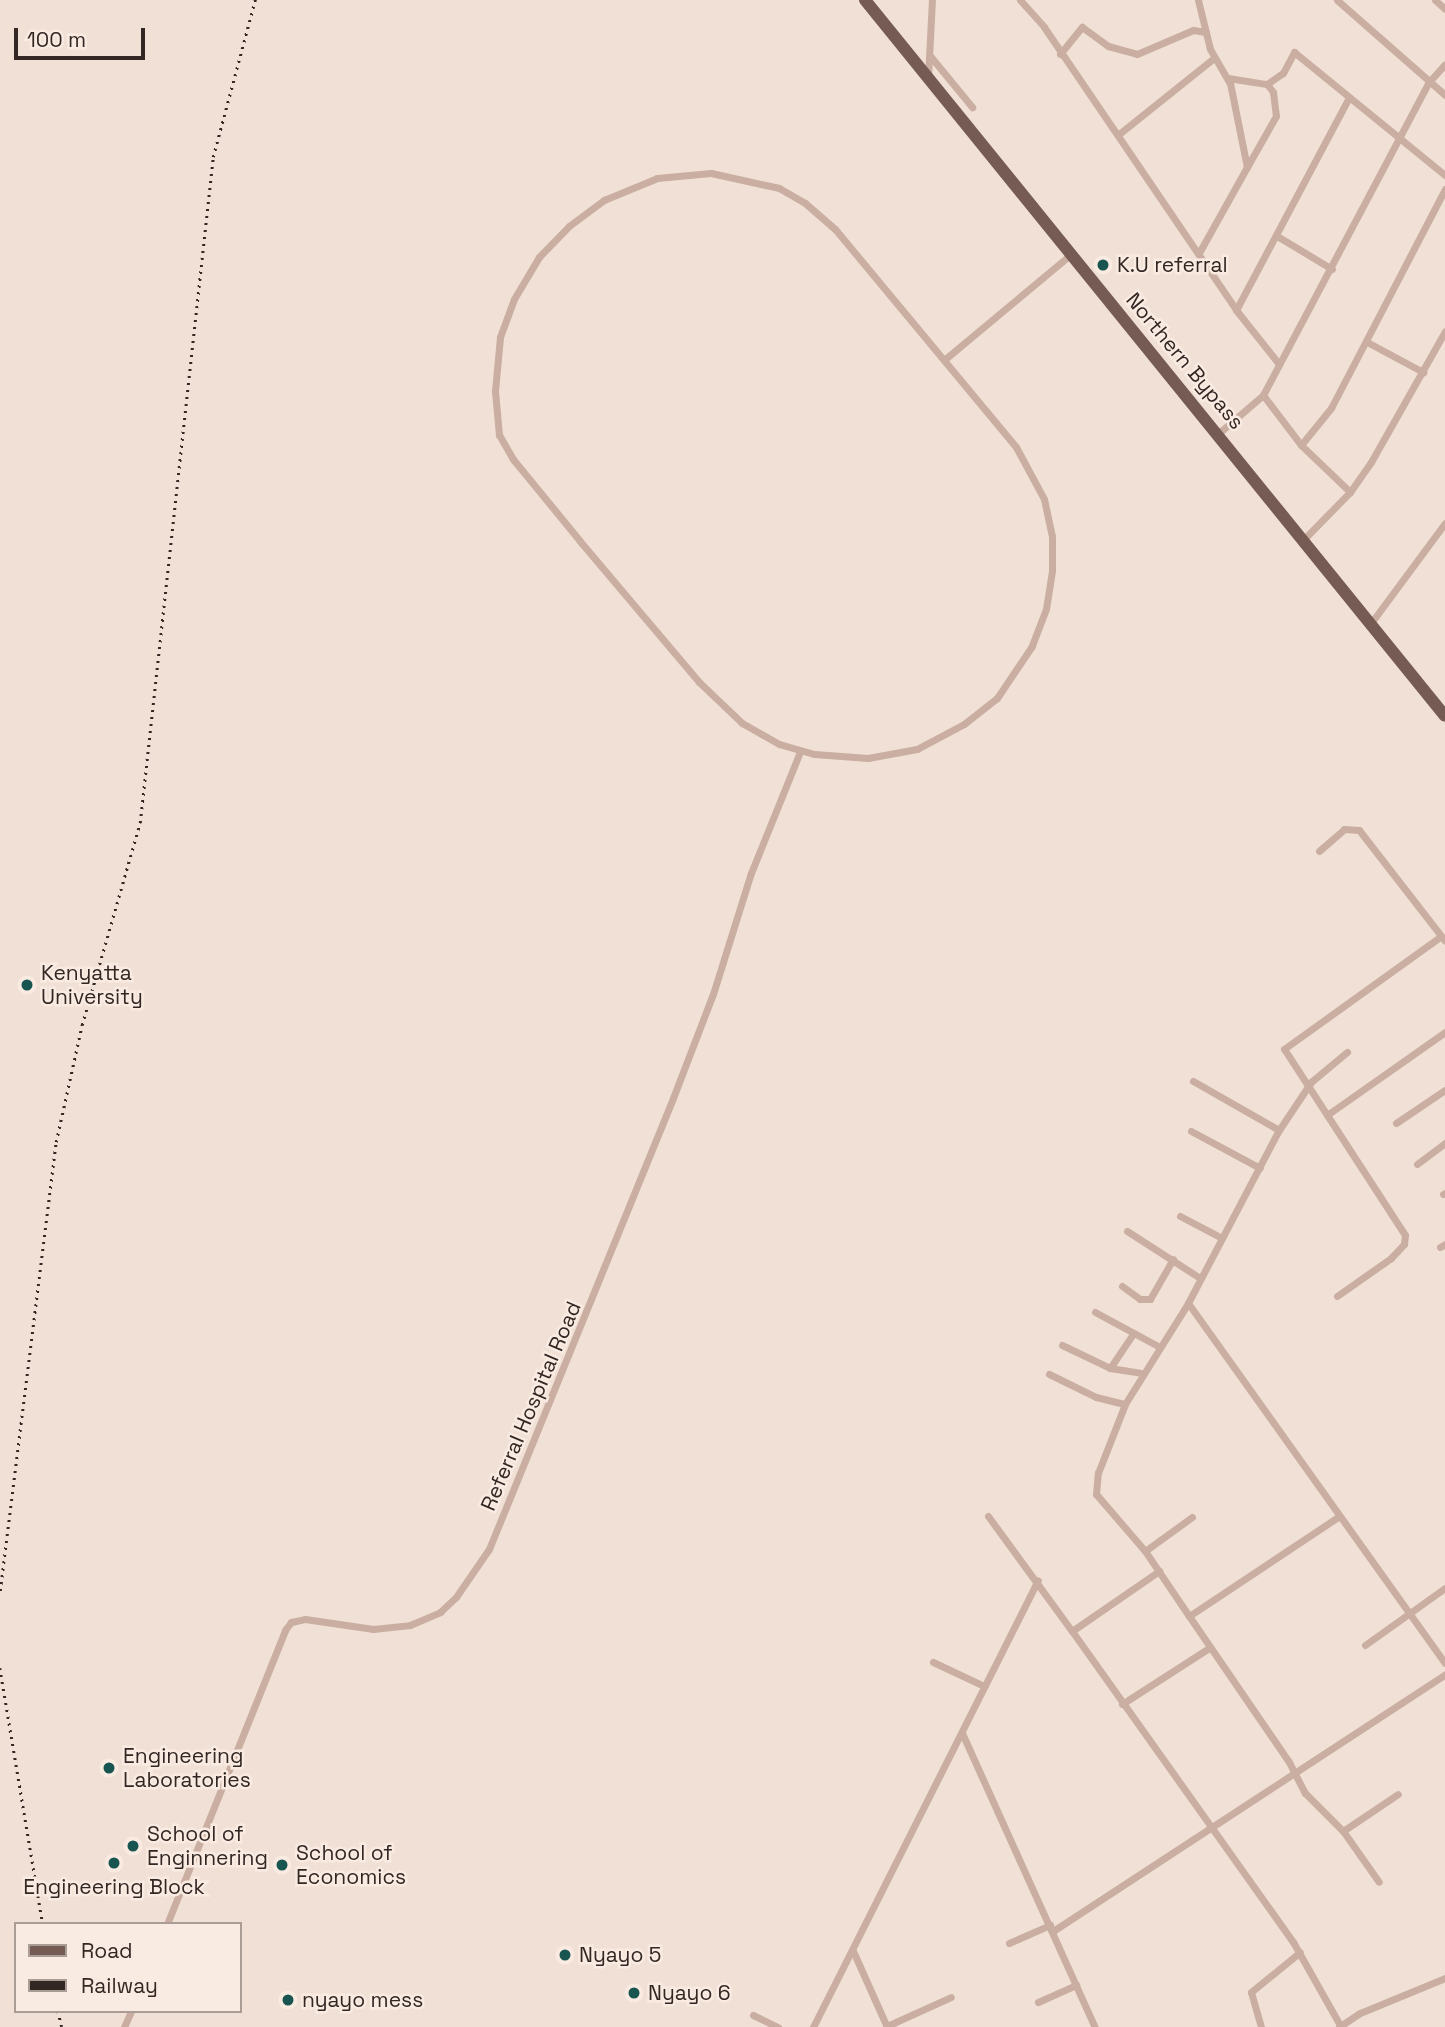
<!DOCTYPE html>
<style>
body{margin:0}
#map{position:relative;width:1445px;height:2027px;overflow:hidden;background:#f1e0d5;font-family:"Space Grotesk",sans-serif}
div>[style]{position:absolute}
.street>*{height:7px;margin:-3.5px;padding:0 3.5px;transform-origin:3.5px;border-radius:3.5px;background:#c9aea1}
.primary>*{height:12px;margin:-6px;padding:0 6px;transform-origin:6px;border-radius:6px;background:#765b54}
.rail>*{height:2.5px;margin-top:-1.25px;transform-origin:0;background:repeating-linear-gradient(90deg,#332724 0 2px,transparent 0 7px)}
.dots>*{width:19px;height:19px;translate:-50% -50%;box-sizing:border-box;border:4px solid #f9ebe1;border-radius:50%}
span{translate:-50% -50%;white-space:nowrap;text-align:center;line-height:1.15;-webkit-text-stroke:5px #f9ebe1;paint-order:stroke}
.poi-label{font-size:21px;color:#332724}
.left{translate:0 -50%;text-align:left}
.street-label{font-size:21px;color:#332724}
.legend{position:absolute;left:14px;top:1922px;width:228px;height:91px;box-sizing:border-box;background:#f9ebe1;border:2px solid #aa9d95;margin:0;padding:9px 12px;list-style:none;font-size:21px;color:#332724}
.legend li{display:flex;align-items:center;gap:14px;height:35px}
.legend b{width:35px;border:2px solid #aa9d95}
.scale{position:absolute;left:14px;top:28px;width:131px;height:32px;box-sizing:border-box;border:4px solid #332724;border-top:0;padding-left:9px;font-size:21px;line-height:24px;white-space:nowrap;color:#332724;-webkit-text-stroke:5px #f9ebe1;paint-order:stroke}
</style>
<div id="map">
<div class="street">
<i style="left:1020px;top:0;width:36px;rotate:48deg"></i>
<i style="left:1044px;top:27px;width:342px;rotate:55.8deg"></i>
<i style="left:1236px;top:310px;width:69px;rotate:51.5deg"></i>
<i style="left:1198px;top:0;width:50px;rotate:76.2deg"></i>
<i style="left:1210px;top:49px;width:39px;rotate:60deg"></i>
<i style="left:1230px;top:83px;width:86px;rotate:78.6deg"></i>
<i style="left:1247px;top:167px;width:98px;rotate:119.2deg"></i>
<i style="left:1337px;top:0;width:144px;rotate:41.3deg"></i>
<i style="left:1435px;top:0;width:13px;rotate:42deg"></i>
<i style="left:1060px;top:54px;width:35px;rotate:-51deg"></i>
<i style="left:1082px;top:27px;width:32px;rotate:36deg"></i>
<i style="left:1108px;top:46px;width:30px;rotate:15deg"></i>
<i style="left:1137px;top:54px;width:61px;rotate:-23.2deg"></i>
<i style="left:1193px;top:30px;width:13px;rotate:9deg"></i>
<i style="left:931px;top:57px;width:65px;rotate:50.6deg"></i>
<i style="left:928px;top:78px;width:78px;rotate:-87.1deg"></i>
<i style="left:1228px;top:78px;width:39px;rotate:9deg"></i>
<i style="left:1267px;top:84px;width:10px;rotate:53deg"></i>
<i style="left:1273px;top:92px;width:24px;rotate:83deg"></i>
<i style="left:1276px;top:116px;width:59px;rotate:119.6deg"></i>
<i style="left:1267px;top:84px;width:19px;rotate:-35deg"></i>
<i style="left:1283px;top:73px;width:24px;rotate:-62deg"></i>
<i style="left:1294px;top:52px;width:195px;rotate:39.2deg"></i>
<i style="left:1119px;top:134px;width:122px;rotate:-38.7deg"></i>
<i style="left:711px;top:173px;width:70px;rotate:12.4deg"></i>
<i style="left:779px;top:188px;width:30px;rotate:30deg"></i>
<i style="left:805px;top:203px;width:40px;rotate:41deg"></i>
<i style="left:835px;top:229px;width:283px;rotate:50.3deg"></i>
<i style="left:1016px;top:447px;width:59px;rotate:61.7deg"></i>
<i style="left:1044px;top:499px;width:38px;rotate:78deg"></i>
<i style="left:1052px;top:536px;width:35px;rotate:90deg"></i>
<i style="left:1052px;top:571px;width:38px;rotate:99deg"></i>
<i style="left:1046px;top:609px;width:40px;rotate:111deg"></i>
<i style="left:1032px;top:646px;width:63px;rotate:123.9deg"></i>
<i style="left:997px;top:698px;width:42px;rotate:141.8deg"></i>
<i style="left:964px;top:724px;width:53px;rotate:152deg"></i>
<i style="left:917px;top:749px;width:50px;rotate:169.6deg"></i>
<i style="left:868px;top:758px;width:54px;rotate:-175.8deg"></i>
<i style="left:814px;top:754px;width:36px;rotate:-164deg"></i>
<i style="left:779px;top:744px;width:43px;rotate:-150.4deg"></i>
<i style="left:742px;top:723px;width:59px;rotate:-136.4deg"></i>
<i style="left:699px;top:682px;width:185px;rotate:-130.2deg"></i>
<i style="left:580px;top:541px;width:106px;rotate:-129.3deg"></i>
<i style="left:513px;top:459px;width:28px;rotate:-120deg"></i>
<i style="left:499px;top:435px;width:44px;rotate:-95.2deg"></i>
<i style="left:495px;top:391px;width:54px;rotate:-84.7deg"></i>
<i style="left:500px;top:337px;width:40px;rotate:-69.8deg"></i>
<i style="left:514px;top:299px;width:49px;rotate:-59.2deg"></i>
<i style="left:539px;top:257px;width:43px;rotate:-45.9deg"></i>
<i style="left:569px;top:226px;width:44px;rotate:-36.6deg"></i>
<i style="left:604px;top:200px;width:57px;rotate:-22.5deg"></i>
<i style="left:657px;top:178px;width:54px;rotate:-5.3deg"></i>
<i style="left:1277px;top:236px;width:64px;rotate:31deg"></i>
<i style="left:1236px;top:310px;width:239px;rotate:-62deg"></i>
<i style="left:1367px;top:342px;width:64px;rotate:28.2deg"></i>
<i style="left:944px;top:360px;width:165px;rotate:-39.8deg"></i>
<i style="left:1263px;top:395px;width:63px;rotate:52.8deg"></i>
<i style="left:1301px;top:445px;width:68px;rotate:43.8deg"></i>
<i style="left:1219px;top:433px;width:58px;rotate:-40.8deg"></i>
<i style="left:1263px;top:395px;width:353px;rotate:-62.1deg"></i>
<i style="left:1428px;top:83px;width:25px;rotate:-48deg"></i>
<i style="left:1301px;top:445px;width:48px;rotate:-51deg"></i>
<i style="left:1331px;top:408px;width:247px;rotate:-62.5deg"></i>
<i style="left:1305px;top:538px;width:64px;rotate:-45.6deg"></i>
<i style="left:1350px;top:492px;width:37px;rotate:-55deg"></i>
<i style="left:1371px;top:462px;width:150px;rotate:-60.5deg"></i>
<i style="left:1371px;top:623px;width:124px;rotate:-53.5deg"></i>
<i style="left:1319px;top:851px;width:33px;rotate:-41deg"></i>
<i style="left:1344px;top:829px;width:15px;rotate:4deg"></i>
<i style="left:1359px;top:830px;width:140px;rotate:52.2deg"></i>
<i style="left:1193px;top:1081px;width:99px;rotate:29.7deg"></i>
<i style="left:1327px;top:1115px;width:144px;rotate:-35.1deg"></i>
<i style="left:1396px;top:1123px;width:59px;rotate:-34deg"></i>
<i style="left:1191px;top:1131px;width:78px;rotate:28.2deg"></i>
<i style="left:1417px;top:1164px;width:35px;rotate:-37deg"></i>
<i style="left:1443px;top:1194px;width:2px;rotate:-27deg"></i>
<i style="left:1180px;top:1216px;width:47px;rotate:27.6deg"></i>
<i style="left:1127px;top:1231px;width:87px;rotate:32.8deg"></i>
<i style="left:1440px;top:1247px;width:6px;rotate:-31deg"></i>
<i style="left:1122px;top:1286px;width:22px;rotate:36deg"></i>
<i style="left:1140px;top:1299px;width:10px"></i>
<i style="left:1150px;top:1299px;width:46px;rotate:-60.1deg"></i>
<i style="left:1337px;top:1296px;width:66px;rotate:-35.1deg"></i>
<i style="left:1391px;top:1258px;width:19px;rotate:-47deg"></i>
<i style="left:1404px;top:1244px;width:9px;rotate:-84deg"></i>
<i style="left:1405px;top:1235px;width:222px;rotate:-123deg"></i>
<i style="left:1284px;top:1049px;width:193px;rotate:-35.7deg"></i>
<i style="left:1188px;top:1303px;width:442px;rotate:54.5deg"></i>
<i style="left:1095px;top:1312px;width:72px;rotate:28.4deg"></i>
<i style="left:1062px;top:1345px;width:53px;rotate:25.6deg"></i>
<i style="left:1110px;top:1368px;width:40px;rotate:-56deg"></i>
<i style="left:1110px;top:1368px;width:33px;rotate:9deg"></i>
<i style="left:1049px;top:1374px;width:52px;rotate:26.1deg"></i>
<i style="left:1096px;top:1397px;width:30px;rotate:14deg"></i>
<i style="left:988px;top:1516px;width:142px;rotate:53.9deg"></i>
<i style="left:1072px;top:1631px;width:106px;rotate:-34.6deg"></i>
<i style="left:1338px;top:1517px;width:179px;rotate:146.4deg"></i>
<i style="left:1189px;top:1616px;width:177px;rotate:55.6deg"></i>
<i style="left:1289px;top:1762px;width:35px;rotate:63deg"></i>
<i style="left:1305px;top:1793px;width:54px;rotate:45deg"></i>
<i style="left:1343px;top:1831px;width:62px;rotate:54.8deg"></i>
<i style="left:1145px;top:1551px;width:58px;rotate:-35.9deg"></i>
<i style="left:1189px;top:1616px;width:78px;rotate:-124.1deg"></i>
<i style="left:1145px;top:1551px;width:75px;rotate:-130.7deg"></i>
<i style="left:1096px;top:1494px;width:21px;rotate:-85deg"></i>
<i style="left:1098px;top:1473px;width:74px;rotate:-68.6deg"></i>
<i style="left:1125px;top:1404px;width:119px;rotate:-58deg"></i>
<i style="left:1188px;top:1303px;width:195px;rotate:-62.3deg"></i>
<i style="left:1279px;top:1130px;width:58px;rotate:-56.3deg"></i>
<i style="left:1311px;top:1082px;width:47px;rotate:-39.8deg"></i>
<i style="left:1072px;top:1631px;width:382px;rotate:54.6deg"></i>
<i style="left:1293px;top:1942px;width:95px;rotate:60.5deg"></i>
<i style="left:1365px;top:1645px;width:98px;rotate:-35.5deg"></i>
<i style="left:933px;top:1662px;width:56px;rotate:25.2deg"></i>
<i style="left:1122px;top:1704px;width:103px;rotate:-32.8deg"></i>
<i style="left:962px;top:1733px;width:323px;rotate:65.7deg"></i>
<i style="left:1343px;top:1831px;width:66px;rotate:-33.9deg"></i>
<i style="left:167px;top:1924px;width:317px;rotate:-68.1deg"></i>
<i style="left:285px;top:1630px;width:10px;rotate:-53deg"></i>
<i style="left:291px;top:1622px;width:14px;rotate:-12deg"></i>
<i style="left:305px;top:1619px;width:69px;rotate:8.4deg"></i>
<i style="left:373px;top:1629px;width:37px;rotate:-6deg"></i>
<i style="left:410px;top:1625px;width:33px;rotate:-23deg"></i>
<i style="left:440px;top:1612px;width:22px;rotate:-43deg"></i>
<i style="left:456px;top:1597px;width:58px;rotate:-55.5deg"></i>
<i style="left:489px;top:1549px;width:487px;rotate:-67.8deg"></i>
<i style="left:673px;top:1098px;width:111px;rotate:-69deg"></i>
<i style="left:713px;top:994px;width:127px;rotate:-72.6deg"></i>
<i style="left:751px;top:873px;width:131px;rotate:-68deg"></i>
<i style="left:1053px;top:1931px;width:469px;rotate:-33.2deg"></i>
<i style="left:1009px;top:1943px;width:45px;rotate:-23.7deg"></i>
<i style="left:853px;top:1951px;width:83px;rotate:65.9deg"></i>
<i style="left:1038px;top:2002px;width:42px;rotate:-24.1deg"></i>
<i style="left:753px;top:2015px;width:28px;rotate:26deg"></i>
<i style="left:887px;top:2026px;width:70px;rotate:-24.4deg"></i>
<i style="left:124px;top:2027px;width:17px;rotate:-66deg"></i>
<i style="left:813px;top:2027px;width:500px;rotate:-63.28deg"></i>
<i style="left:1261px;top:2027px;width:36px;rotate:-106deg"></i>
<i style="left:1251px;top:1992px;width:63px;rotate:-39.2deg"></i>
<i style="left:1339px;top:2027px;width:25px;rotate:-34deg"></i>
<i style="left:1360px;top:2013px;width:92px;rotate:-22.4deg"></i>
</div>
<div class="primary">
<i style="left:865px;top:0;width:921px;rotate:50.99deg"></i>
</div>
<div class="rail">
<i style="left:0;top:1591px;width:452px;rotate:-82.9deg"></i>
<i style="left:56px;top:1142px;width:120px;rotate:-77.5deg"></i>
<i style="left:82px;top:1025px;width:210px;rotate:-74deg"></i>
<i style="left:140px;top:823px;width:670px;rotate:-83.74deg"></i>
<i style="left:213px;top:157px;width:163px;rotate:-75deg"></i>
<i style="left:0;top:1668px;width:260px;rotate:80.5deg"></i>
<i style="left:58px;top:2011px;width:16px;rotate:76deg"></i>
</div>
<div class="dots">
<i style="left:1103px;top:265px;background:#195550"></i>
<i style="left:27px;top:985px;background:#195550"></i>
<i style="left:109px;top:1768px;background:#195550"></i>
<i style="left:133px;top:1846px;background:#195550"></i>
<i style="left:114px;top:1863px;background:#195550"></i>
<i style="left:282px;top:1865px;background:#195550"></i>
<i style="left:565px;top:1955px;background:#195550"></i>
<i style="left:634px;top:1993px;background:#195550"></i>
<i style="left:288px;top:2000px;background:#195550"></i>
</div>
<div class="poi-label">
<span class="left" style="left:1117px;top:265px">K.U referral</span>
<span class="left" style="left:41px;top:985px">Kenyatta<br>University</span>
<span class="left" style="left:123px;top:1768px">Engineering<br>Laboratories</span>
<span class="left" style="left:147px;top:1846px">School of<br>Enginnering</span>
<span class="left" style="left:296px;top:1865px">School of<br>Economics</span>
<span style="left:114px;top:1887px">Engineering Block</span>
<span class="left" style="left:579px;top:1955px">Nyayo 5</span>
<span class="left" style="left:648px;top:1993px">Nyayo 6</span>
<span class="left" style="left:302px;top:2000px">nyayo mess</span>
</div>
<div class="street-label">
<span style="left:1185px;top:361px;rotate:50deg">Northern Bypass</span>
<span style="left:531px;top:1406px;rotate:-67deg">Referral Hospital Road</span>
</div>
<ul class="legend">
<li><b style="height:9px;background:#765b54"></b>Road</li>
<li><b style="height:9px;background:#332724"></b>Railway</li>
</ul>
<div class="scale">100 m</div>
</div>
